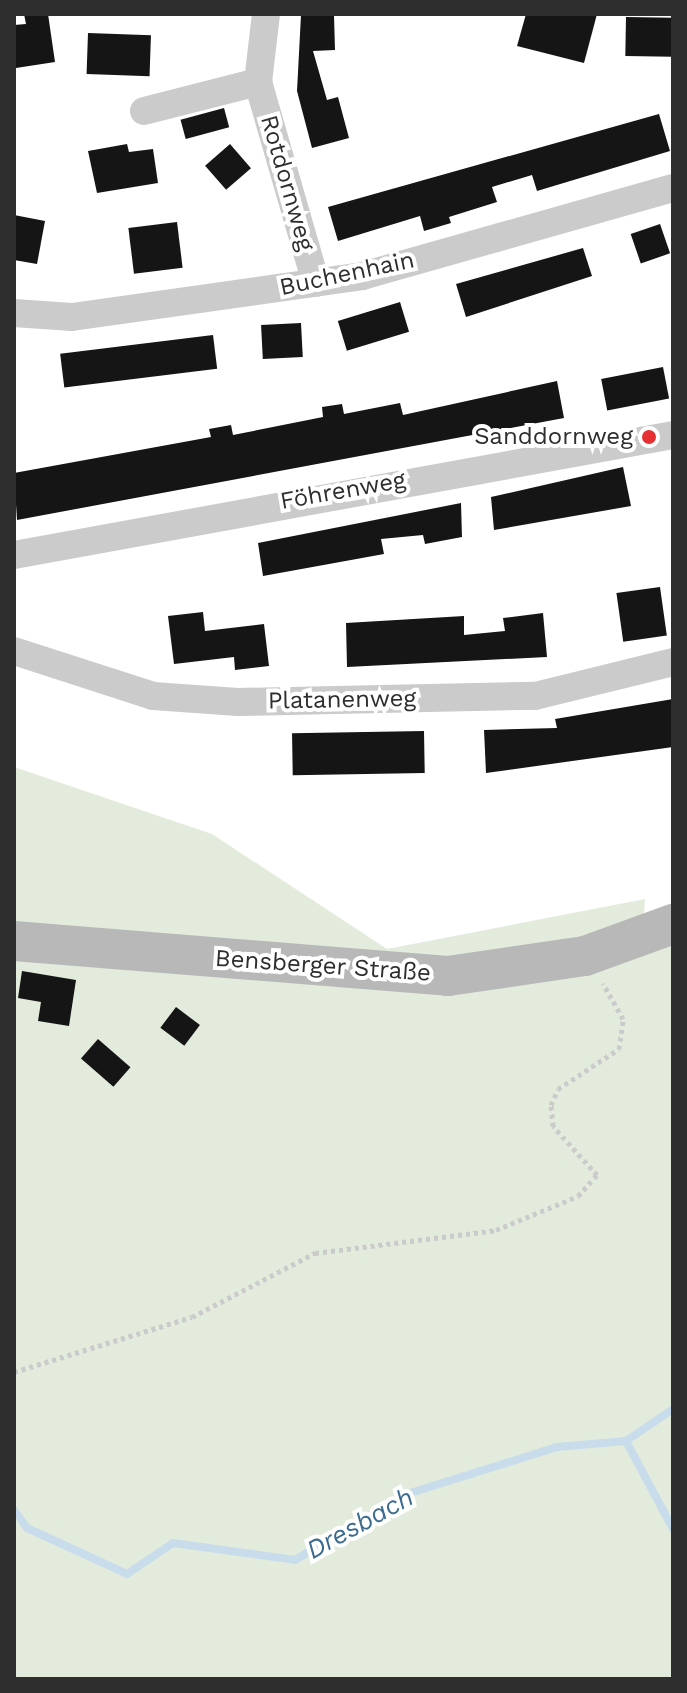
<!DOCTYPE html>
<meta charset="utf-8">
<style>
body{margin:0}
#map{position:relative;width:687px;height:1693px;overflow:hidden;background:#fff;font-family:"Work Sans",sans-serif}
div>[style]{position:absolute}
.green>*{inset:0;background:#e3ecdc}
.stream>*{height:8px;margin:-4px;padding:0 4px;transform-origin:4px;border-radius:4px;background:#c8dcec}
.building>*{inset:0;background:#151515;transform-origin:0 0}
.path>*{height:5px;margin-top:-2.5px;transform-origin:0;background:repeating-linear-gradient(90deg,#cbcbcb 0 4px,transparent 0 8px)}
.minor>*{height:28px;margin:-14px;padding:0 14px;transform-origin:14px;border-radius:14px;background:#cbcbcb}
.secondary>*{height:40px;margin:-20px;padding:0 20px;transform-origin:20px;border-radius:20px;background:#b8b8b8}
.dots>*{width:22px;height:22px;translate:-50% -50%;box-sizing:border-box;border:4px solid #fff;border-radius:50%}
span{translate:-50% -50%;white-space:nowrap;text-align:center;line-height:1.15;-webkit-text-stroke:8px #fff;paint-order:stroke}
.street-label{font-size:24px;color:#2e2e2e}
.poi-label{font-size:24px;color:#2e2e2e}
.right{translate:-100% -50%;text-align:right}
.water-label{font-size:26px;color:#3c6b90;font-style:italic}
.frame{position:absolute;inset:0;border:16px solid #2e2e2e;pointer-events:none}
</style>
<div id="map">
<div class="green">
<i style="clip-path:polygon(14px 767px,212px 834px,387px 949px,645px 899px,643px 935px,673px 924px,673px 1679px,14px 1679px)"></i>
</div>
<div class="stream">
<i style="left:626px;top:1441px;width:100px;rotate:61.9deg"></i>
<i style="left:14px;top:1510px;width:22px;rotate:54deg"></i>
<i style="left:27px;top:1528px;width:110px;rotate:24.7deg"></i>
<i style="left:127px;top:1574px;width:55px;rotate:-34deg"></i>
<i style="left:173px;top:1543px;width:123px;rotate:7.9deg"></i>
<i style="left:295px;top:1560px;width:127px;rotate:-30.8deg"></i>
<i style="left:404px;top:1495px;width:160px;rotate:-17.4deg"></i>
<i style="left:557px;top:1447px;width:69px;rotate:-5deg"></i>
<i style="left:626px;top:1441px;width:57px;rotate:-34.2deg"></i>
</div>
<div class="building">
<i style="clip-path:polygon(24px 14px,48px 14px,55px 62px,16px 68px,14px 25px,26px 24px)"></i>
<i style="clip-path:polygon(526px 14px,597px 14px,584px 63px,517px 46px)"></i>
<i style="clip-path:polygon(301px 15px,334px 15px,335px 50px,313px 51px,327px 100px,338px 97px,349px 138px,312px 148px,297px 91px)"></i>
<i style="left:626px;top:17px;width:47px;height:39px;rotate:1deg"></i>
<i style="left:88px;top:33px;width:63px;height:41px;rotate:2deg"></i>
<i style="left:224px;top:108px;width:20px;height:45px;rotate:75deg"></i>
<i style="clip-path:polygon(659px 114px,670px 151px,537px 191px,532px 175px,492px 187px,497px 202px,449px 217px,451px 223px,424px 231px,420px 216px,338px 241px,328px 207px)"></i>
<i style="clip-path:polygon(127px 144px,129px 152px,153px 149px,158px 183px,97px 193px,88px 151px)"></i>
<i style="left:230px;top:144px;width:32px;height:33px;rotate:49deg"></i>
<i style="clip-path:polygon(14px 215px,45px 221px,37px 264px,14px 260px)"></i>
<i style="left:177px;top:222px;width:46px;height:49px;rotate:83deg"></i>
<i style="left:660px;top:224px;width:31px;height:31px;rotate:71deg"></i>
<i style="clip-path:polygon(583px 248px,592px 276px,466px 317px,456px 284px)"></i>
<i style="left:400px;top:302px;width:31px;height:65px;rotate:73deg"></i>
<i style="left:301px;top:323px;width:34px;height:40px;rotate:87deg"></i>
<i style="left:213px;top:335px;width:34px;height:154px;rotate:83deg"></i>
<i style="left:663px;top:367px;width:32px;height:63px;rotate:79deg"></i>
<i style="clip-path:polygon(557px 381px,564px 418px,17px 520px,14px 473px,211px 437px,209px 429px,231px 425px,233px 435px,323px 417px,322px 407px,342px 404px,344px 414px,400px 403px,403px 415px)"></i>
<i style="clip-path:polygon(623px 467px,631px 506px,494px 530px,491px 497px)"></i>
<i style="clip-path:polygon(461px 503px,462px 537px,425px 544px,423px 535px,381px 539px,384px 554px,263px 576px,258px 543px)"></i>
<i style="left:660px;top:587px;width:49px;height:44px;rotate:82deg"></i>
<i style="clip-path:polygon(203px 612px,205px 631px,264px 624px,269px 666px,235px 670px,234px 657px,174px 664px,168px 616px)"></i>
<i style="clip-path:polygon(543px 613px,547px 657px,347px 667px,346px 623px,464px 616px,464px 635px,505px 631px,503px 618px)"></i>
<i style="clip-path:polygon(673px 699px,673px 747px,486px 773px,484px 730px,557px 728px,555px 719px)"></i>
<i style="left:424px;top:731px;width:42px;height:132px;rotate:89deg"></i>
<i style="clip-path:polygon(22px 971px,76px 980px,69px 1026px,38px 1021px,41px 1002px,18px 998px)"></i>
<i style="left:176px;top:1007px;width:30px;height:26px;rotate:37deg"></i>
<i style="left:98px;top:1039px;width:43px;height:26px;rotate:41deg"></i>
</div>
<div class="path">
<i style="left:14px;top:1372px;width:186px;rotate:-17.2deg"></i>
<i style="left:192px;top:1317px;width:139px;rotate:-27.5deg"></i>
<i style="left:315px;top:1253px;width:182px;rotate:-7.2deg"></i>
<i style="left:496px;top:1230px;width:89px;rotate:-22.5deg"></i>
<i style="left:578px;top:1196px;width:28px;rotate:-48deg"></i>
<i style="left:597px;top:1175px;width:66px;rotate:-131.9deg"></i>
<i style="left:553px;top:1126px;width:21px;rotate:-95deg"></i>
<i style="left:551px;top:1105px;width:17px;rotate:-66deg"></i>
<i style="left:558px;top:1089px;width:73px;rotate:-33.3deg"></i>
<i style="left:619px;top:1049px;width:30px;rotate:-82deg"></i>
<i style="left:623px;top:1019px;width:41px;rotate:-119.1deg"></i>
</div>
<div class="minor">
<i style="left:266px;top:14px;width:68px;rotate:96.7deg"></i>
<i style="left:258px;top:82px;width:209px;rotate:73.9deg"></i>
<i style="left:144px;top:111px;width:118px;rotate:-14.3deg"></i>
<i style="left:14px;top:313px;width:58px;rotate:3.9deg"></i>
<i style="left:72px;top:317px;width:293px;rotate:-8deg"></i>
<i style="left:362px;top:276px;width:323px;rotate:-15.8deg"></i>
<i style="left:14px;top:555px;width:670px;rotate:-10.32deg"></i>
<i style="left:14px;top:651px;width:146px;rotate:17.9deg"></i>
<i style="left:153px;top:696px;width:85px;rotate:4deg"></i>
<i style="left:238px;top:702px;width:297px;rotate:-1.2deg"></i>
<i style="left:535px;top:696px;width:142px;rotate:-13.8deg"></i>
</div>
<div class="secondary">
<i style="left:14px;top:941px;width:435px;rotate:4.6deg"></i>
<i style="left:448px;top:976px;width:138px;rotate:-8.3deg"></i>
<i style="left:585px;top:956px;width:94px;rotate:-20deg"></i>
</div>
<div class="dots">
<i style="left:649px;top:437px;background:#e53133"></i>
</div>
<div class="street-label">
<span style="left:287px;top:183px;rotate:74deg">Rotdornweg</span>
<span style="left:347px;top:274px;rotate:-12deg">Buchenhain</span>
<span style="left:343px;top:491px;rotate:-10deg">Föhrenweg</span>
<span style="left:342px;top:700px;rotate:-1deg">Platanenweg</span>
<span style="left:323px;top:966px;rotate:4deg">Bensberger Straße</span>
</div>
<div class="poi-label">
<span class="right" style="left:633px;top:437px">Sanddornweg</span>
</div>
<div class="water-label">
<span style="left:360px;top:1524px;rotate:-29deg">Dresbach</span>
</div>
<div class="frame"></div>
</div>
